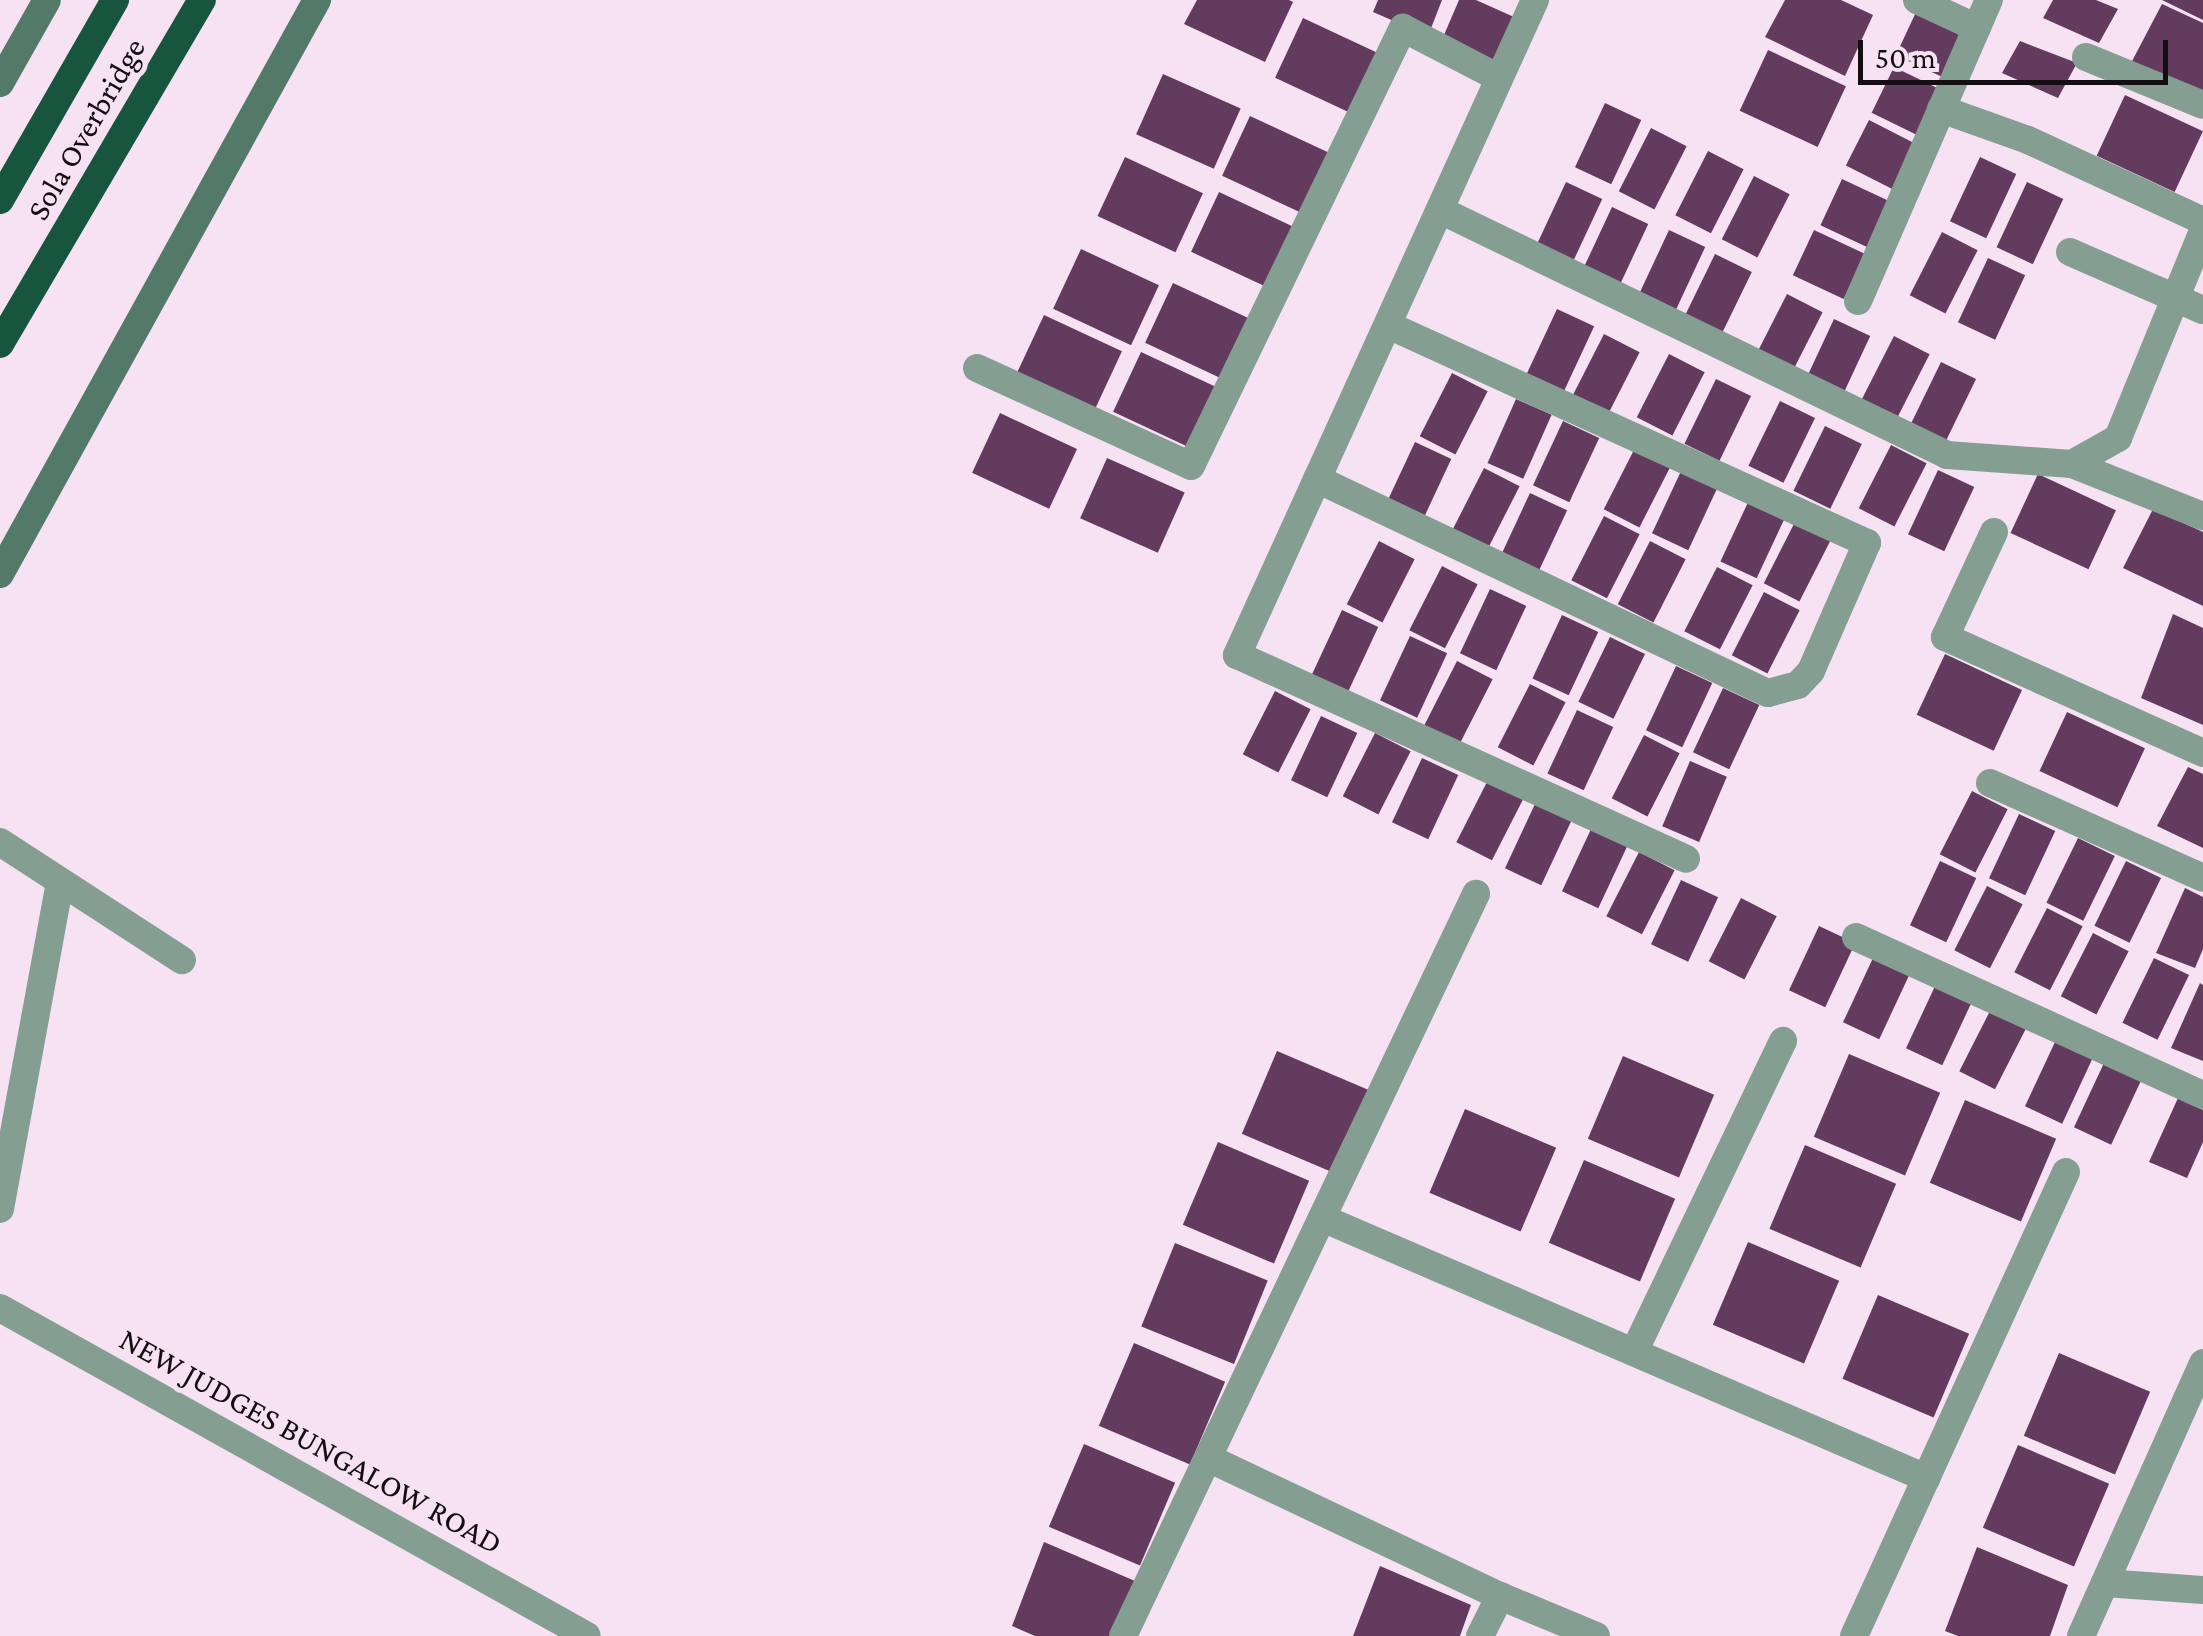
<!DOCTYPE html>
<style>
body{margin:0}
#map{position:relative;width:2203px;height:1636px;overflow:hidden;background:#f6e2f3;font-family:"Crimson Pro",serif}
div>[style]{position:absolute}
.building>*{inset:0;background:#633b5f;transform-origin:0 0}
.minor>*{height:28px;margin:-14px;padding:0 14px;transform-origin:14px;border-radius:14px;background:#849e91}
.secondary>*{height:28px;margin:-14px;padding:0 14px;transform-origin:14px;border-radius:14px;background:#537a68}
.trunk>*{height:28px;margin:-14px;padding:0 14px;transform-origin:14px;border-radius:14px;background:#17553e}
span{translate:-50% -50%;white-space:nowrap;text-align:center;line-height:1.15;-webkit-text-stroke:10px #f6e2f3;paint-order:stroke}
.street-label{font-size:32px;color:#140e13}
.scale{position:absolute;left:1858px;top:40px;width:310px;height:45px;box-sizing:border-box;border:5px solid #140e13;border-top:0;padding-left:12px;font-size:30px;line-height:35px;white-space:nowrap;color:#140e13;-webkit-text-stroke:8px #f6e2f3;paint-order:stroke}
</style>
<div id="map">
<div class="building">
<i style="clip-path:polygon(1197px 0,1289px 0,1293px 2px,1265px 62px,1184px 24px)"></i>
<i style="clip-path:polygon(1378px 0,1442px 0,1428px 36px,1373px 12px)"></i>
<i style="clip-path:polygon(1459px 0,1476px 0,1514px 17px,1493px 71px,1441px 42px)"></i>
<i style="clip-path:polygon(1785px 0,1841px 0,1873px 15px,1845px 76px,1765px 37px)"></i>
<i style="clip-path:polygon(2053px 0,2096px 0,2118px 9px,2099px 43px,2043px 18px)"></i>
<i style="clip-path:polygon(2162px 0,2203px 0,2203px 20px)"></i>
<i style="clip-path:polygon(2162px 4px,2203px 23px,2203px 97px,2131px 63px)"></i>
<i style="left:1917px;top:10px;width:56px;height:50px;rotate:25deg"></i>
<i style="left:1303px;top:18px;width:85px;height:66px;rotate:25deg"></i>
<i style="clip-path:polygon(2020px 41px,2077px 63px,2058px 98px,2002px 73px)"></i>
<i style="left:1768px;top:50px;width:86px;height:67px;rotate:25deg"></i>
<i style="left:1894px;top:67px;width:55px;height:51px;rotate:26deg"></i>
<i style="left:1163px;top:74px;width:85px;height:66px;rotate:24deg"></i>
<i style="left:2125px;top:95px;width:86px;height:67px;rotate:25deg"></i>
<i style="left:1605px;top:103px;width:40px;height:71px;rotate:25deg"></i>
<i style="left:1250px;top:116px;width:86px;height:66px;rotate:25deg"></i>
<i style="left:1869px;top:120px;width:56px;height:51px;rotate:27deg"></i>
<i style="left:1651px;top:128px;width:40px;height:71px;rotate:27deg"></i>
<i style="left:1708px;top:151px;width:40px;height:72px;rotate:27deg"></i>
<i style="left:1125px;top:157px;width:86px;height:65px;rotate:25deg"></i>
<i style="left:1980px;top:157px;width:40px;height:71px;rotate:25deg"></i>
<i style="left:1754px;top:176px;width:40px;height:71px;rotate:27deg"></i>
<i style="left:1842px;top:179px;width:56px;height:51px;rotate:25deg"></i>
<i style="left:1566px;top:182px;width:40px;height:71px;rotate:25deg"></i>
<i style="left:2027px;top:182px;width:40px;height:72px;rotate:25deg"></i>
<i style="left:1219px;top:192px;width:85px;height:66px;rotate:25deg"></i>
<i style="left:1612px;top:207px;width:40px;height:71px;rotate:25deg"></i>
<i style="left:1669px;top:230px;width:40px;height:71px;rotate:25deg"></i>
<i style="left:1814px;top:230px;width:56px;height:50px;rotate:25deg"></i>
<i style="left:1942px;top:232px;width:40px;height:71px;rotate:27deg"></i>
<i style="left:1081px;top:249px;width:86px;height:66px;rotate:25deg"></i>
<i style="left:1715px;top:254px;width:41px;height:72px;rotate:26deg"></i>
<i style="left:1988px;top:258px;width:41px;height:71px;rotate:25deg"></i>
<i style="left:1173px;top:283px;width:86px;height:66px;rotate:25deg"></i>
<i style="left:1787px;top:294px;width:40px;height:71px;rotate:27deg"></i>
<i style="left:1557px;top:309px;width:41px;height:71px;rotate:25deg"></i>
<i style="left:1044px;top:315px;width:86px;height:66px;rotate:25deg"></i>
<i style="left:1834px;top:319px;width:40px;height:72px;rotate:25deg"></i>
<i style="left:1604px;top:334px;width:40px;height:71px;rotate:27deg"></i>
<i style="left:1894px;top:336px;width:40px;height:72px;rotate:27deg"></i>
<i style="left:1141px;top:352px;width:86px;height:66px;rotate:25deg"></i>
<i style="left:1669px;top:354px;width:40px;height:71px;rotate:27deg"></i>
<i style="left:1941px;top:362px;width:39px;height:70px;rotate:26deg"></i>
<i style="left:1452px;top:373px;width:40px;height:71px;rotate:27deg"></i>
<i style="left:1716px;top:379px;width:39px;height:72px;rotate:26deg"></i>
<i style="left:1516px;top:399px;width:39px;height:70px;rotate:24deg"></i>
<i style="left:1780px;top:401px;width:39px;height:72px;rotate:26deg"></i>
<i style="left:1000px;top:413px;width:85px;height:66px;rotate:25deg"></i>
<i style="left:1563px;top:421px;width:40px;height:71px;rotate:25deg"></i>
<i style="left:1825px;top:426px;width:41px;height:72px;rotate:26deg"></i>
<i style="left:1415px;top:442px;width:40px;height:71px;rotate:25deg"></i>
<i style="left:1891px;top:445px;width:40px;height:71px;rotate:27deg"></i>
<i style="left:1636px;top:446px;width:40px;height:71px;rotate:27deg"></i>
<i style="left:1107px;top:458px;width:85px;height:66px;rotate:24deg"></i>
<i style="left:1484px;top:468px;width:40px;height:71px;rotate:27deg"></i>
<i style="left:1682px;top:469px;width:40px;height:71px;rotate:25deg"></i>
<i style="left:1938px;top:470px;width:40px;height:71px;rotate:25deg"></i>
<i style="left:2038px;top:474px;width:86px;height:65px;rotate:25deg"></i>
<i style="left:1530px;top:493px;width:41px;height:72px;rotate:25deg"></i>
<i style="left:1750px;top:498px;width:40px;height:70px;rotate:25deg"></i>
<i style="clip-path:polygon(2153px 509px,2203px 532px,2203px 606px,2123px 568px)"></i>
<i style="left:1604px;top:516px;width:40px;height:72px;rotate:27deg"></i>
<i style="left:1796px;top:520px;width:40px;height:71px;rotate:27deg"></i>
<i style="left:1379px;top:541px;width:40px;height:71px;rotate:27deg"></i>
<i style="left:1650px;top:541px;width:40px;height:71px;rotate:27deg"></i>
<i style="left:1442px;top:566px;width:40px;height:72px;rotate:27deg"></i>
<i style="left:1717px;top:567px;width:40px;height:72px;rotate:27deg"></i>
<i style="left:1490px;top:589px;width:40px;height:71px;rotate:25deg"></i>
<i style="left:1764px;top:592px;width:40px;height:71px;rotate:27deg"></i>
<i style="left:1342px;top:610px;width:40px;height:72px;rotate:25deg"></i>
<i style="clip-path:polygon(2173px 614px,2203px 628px,2203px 725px,2141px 698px)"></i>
<i style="left:1562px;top:615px;width:40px;height:70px;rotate:25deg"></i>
<i style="left:1410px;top:636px;width:41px;height:71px;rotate:25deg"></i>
<i style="left:1610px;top:637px;width:39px;height:72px;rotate:26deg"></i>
<i style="left:1945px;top:654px;width:85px;height:67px;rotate:25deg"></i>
<i style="left:1457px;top:661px;width:40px;height:72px;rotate:27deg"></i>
<i style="left:1676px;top:666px;width:40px;height:71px;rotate:25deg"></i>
<i style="left:1530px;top:684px;width:40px;height:71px;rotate:27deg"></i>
<i style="left:1723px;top:688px;width:40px;height:71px;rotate:25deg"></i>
<i style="left:1275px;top:691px;width:40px;height:71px;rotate:27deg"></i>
<i style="left:1577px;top:710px;width:40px;height:70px;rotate:25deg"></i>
<i style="left:2067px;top:712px;width:86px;height:65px;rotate:25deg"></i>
<i style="left:1321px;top:716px;width:40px;height:71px;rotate:25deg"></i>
<i style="left:1375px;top:733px;width:40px;height:71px;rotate:27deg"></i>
<i style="left:1644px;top:735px;width:40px;height:71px;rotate:27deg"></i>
<i style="left:1422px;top:758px;width:40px;height:71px;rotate:25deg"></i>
<i style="left:1690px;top:761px;width:40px;height:71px;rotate:23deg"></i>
<i style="clip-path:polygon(2188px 767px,2203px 774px,2203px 848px,2157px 826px)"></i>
<i style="left:1489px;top:778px;width:40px;height:72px;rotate:27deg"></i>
<i style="left:1972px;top:791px;width:40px;height:71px;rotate:27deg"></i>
<i style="left:1535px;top:804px;width:40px;height:71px;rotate:25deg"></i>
<i style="left:2019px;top:814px;width:40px;height:71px;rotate:25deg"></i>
<i style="left:1592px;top:827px;width:40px;height:71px;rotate:25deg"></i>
<i style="left:2078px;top:838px;width:41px;height:72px;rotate:26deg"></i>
<i style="left:1639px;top:852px;width:40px;height:72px;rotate:27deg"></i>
<i style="left:1940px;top:861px;width:40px;height:71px;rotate:25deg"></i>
<i style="left:2126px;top:861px;width:39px;height:72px;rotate:26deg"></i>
<i style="left:1681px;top:880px;width:41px;height:71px;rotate:25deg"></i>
<i style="left:1987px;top:886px;width:40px;height:72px;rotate:27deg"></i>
<i style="clip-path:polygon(2185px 888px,2203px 897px,2203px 949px,2195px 968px,2156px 953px)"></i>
<i style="left:1741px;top:898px;width:40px;height:71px;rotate:27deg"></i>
<i style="left:2047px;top:908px;width:40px;height:72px;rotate:27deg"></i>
<i style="left:1819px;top:926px;width:40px;height:71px;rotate:25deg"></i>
<i style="left:2093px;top:933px;width:40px;height:71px;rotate:27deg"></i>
<i style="left:1873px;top:958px;width:40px;height:71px;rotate:25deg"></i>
<i style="left:2154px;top:958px;width:39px;height:72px;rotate:26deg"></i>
<i style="clip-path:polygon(2200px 983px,2203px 985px,2203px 1061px,2171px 1048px)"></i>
<i style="left:1936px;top:984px;width:40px;height:71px;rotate:25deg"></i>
<i style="left:1992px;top:1007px;width:40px;height:72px;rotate:27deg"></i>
<i style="left:2055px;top:1042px;width:41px;height:71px;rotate:25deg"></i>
<i style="left:1277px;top:1051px;width:99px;height:90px;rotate:23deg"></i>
<i style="left:1849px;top:1054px;width:99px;height:90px;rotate:23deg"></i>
<i style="left:1623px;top:1056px;width:99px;height:90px;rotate:23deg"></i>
<i style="left:2104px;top:1063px;width:41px;height:71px;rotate:25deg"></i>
<i style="clip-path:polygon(2178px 1098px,2203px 1110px,2203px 1142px,2187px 1178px,2149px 1162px)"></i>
<i style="left:1965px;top:1100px;width:99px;height:90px;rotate:23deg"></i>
<i style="left:1465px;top:1109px;width:99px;height:91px;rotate:23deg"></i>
<i style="left:1218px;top:1142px;width:99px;height:90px;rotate:23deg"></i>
<i style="left:1805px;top:1145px;width:99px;height:91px;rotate:23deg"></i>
<i style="left:1584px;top:1160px;width:99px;height:90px;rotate:23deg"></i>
<i style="left:1748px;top:1242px;width:99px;height:90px;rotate:23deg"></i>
<i style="left:1175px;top:1243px;width:100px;height:90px;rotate:22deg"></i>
<i style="left:1878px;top:1295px;width:99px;height:91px;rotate:23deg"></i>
<i style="left:1134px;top:1343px;width:99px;height:90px;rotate:23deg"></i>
<i style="left:2059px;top:1353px;width:99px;height:90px;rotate:23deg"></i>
<i style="left:1084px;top:1444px;width:99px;height:90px;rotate:23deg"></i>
<i style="left:2018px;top:1445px;width:99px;height:90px;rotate:23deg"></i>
<i style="clip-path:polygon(1044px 1542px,1135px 1581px,1115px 1636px,1035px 1636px,1012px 1626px)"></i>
<i style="clip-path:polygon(1977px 1547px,2068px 1585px,2050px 1636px,1958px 1636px,1945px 1631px)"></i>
<i style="clip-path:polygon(1380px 1566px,1471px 1605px,1460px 1636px,1353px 1636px)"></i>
</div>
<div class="minor">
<i style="left:1535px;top:0;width:720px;rotate:114.46deg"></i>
<i style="left:1237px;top:655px;width:493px;rotate:24.4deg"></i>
<i style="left:1917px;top:0;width:66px;rotate:25deg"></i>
<i style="left:2086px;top:57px;width:126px;rotate:22.3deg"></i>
<i style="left:1941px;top:109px;width:92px;rotate:19.6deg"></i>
<i style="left:2028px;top:140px;width:193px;rotate:24.8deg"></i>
<i style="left:1440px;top:210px;width:563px;rotate:25.79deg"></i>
<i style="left:1947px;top:455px;width:125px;rotate:4.1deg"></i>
<i style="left:2072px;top:464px;width:53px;rotate:-29.5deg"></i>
<i style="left:2118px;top:438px;width:224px;rotate:-67.7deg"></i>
<i style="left:2070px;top:252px;width:145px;rotate:23.6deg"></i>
<i style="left:1858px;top:301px;width:328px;rotate:-66.5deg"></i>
<i style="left:977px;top:368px;width:235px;rotate:24.6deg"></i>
<i style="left:1191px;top:466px;width:487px;rotate:-64.2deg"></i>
<i style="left:1403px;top:28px;width:108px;rotate:27.5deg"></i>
<i style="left:2072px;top:464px;width:141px;rotate:21.7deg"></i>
<i style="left:1317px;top:479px;width:499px;rotate:25.4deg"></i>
<i style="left:1768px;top:693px;width:31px;rotate:-15deg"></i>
<i style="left:1798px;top:685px;width:19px;rotate:-47deg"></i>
<i style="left:1811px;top:671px;width:140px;rotate:-66.4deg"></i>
<i style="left:1867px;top:543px;width:526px;rotate:-155.53deg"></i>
<i style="left:1994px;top:532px;width:116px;rotate:115deg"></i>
<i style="left:1945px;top:637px;width:283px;rotate:24.2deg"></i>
<i style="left:1990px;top:783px;width:233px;rotate:24deg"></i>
<i style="left:0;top:842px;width:217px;rotate:33deg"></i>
<i style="left:1856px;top:937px;width:381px;rotate:24.5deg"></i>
<i style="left:0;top:1209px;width:333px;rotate:-79.6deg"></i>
<i style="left:1322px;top:1218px;width:658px;rotate:23.29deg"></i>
<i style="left:0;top:1308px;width:672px;rotate:29.2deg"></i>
<i style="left:1634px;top:1352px;width:345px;rotate:-64.4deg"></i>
<i style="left:1208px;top:1458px;width:323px;rotate:25.3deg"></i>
<i style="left:1500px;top:1596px;width:104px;rotate:22.6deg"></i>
<i style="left:2105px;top:1583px;width:98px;rotate:4.1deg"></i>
<i style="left:1123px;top:1636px;width:822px;rotate:-64.56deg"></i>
<i style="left:1480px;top:1636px;width:45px;rotate:-63.4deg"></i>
<i style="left:1854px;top:1636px;width:510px;rotate:-65.44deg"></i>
<i style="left:2081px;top:1636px;width:299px;rotate:-65.9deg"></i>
</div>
<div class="secondary">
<i style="left:0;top:83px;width:95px;rotate:-60.5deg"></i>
<i style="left:0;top:574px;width:656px;rotate:-61.09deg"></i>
</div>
<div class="trunk">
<i style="left:0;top:200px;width:231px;rotate:-60.1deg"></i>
<i style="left:0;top:344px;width:399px;rotate:-59.6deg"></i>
</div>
<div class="street-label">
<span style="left:86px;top:129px;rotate:-60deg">Sola Overbridge</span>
<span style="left:311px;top:1441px;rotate:29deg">NEW JUDGES BUNGALOW ROAD</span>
</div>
<div class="scale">50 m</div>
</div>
